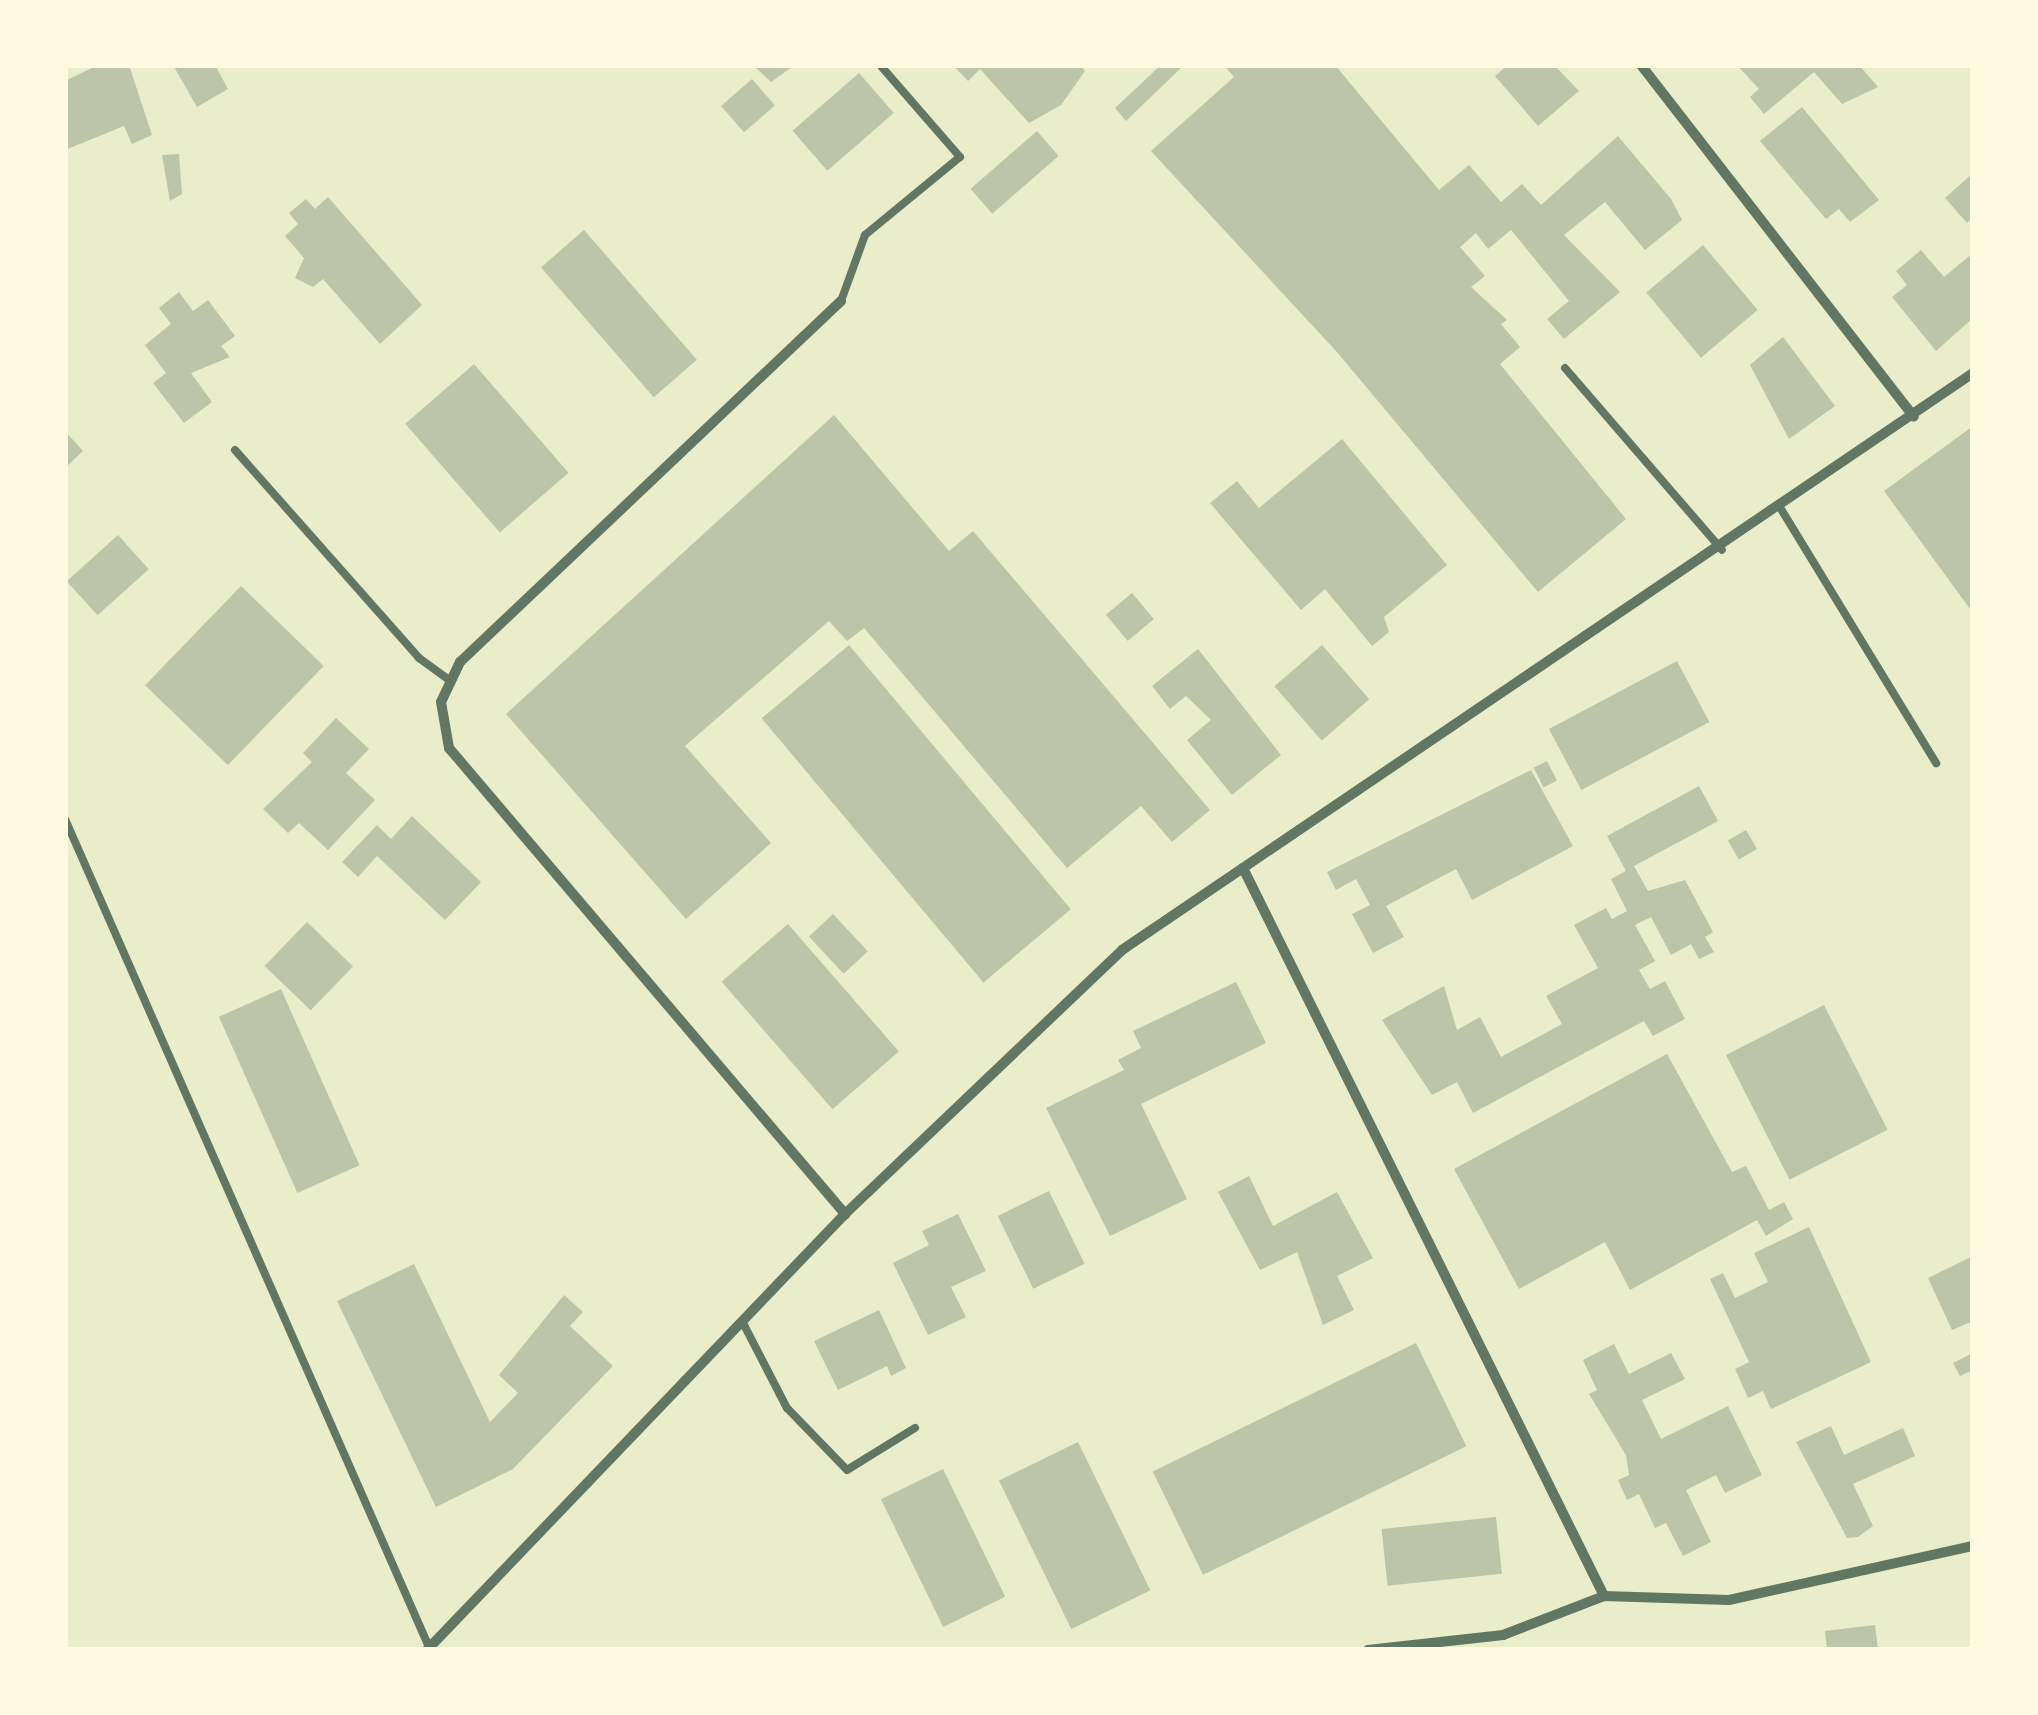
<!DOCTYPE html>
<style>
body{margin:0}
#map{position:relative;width:2038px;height:1715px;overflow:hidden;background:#e9edc9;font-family:"DM Sans",sans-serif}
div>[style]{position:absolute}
.building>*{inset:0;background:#bcc5a7;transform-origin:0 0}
.service>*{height:8px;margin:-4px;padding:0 4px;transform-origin:4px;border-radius:4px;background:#617663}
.minor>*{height:10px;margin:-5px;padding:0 5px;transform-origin:5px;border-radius:5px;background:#617663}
span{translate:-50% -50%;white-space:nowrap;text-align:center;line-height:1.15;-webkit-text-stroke:9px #fefae0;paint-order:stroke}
.frame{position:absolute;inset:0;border:68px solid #fefae0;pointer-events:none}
</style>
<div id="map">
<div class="building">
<i style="clip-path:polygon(98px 65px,129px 65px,152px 135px,132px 144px,124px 126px,65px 150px,65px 81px)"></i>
<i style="clip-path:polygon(173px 65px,215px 65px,228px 89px,197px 107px)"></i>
<i style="clip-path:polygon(753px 65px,795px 65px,771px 82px)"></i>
<i style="clip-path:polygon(953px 65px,1080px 65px,1085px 71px,1061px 105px,1029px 123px,980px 69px,968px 81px)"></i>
<i style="clip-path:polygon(1161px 65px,1184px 65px,1126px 121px,1115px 108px)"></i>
<i style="clip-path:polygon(1224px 65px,1335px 65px,1439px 190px,1469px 165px,1501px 202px,1522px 184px,1541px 205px,1618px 136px,1671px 199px,1682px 220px,1645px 250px,1605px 202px,1564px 235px,1620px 292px,1564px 339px,1547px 319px,1569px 301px,1511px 230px,1488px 249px,1476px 233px,1460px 247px,1485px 276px,1471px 287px,1507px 320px,1501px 324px,1520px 347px,1500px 364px,1626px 519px,1538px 592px,1336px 351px,1151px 151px,1234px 77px)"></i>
<i style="clip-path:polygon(1508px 65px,1554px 65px,1579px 91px,1538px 126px,1495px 76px)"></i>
<i style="clip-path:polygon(1737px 65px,1859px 65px,1878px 87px,1842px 104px,1814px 72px,1764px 114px,1750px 97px,1759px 89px)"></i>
<i style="left:859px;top:73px;width:53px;height:88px;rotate:49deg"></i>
<i style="left:752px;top:79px;width:35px;height:41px;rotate:49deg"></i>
<i style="clip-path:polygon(1802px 107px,1879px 200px,1850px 222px,1839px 209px,1826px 219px,1760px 141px)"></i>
<i style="left:1037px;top:131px;width:33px;height:88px;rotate:49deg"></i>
<i style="clip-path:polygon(179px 154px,182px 194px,170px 201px,162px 155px)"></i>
<i style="clip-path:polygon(1973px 173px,1973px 217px,1967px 223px,1945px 198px)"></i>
<i style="clip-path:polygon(328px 197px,422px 305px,380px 344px,323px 279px,313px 287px,295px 278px,304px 258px,285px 236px,298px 224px,289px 213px,306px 199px,315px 209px)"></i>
<i style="left:584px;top:230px;width:172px;height:57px;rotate:49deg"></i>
<i style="left:1703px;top:245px;width:85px;height:74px;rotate:50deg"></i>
<i style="clip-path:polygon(1921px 250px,1944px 277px,1973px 253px,1973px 318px,1936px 351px,1892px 297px,1907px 285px,1896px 271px)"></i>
<i style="clip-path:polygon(179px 292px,193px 311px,208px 300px,235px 336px,221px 346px,230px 357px,191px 373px,212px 402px,184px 423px,153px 383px,166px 373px,145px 345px,171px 324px,159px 308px)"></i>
<i style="clip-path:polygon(1783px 337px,1835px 406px,1789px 439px,1750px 365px)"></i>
<i style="left:474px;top:364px;width:144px;height:91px;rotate:49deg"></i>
<i style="clip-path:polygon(834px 415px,949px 551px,973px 531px,1210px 810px,1172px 842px,1141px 806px,1067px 868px,864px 628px,847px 641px,829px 621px,685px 746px,771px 843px,686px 919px,506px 714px)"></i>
<i style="clip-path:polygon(1973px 426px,1973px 613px,1884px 491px)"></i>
<i style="clip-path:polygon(65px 431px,83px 451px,65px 468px)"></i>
<i style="clip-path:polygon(1342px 439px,1447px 565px,1384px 617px,1389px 632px,1372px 646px,1325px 589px,1301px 610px,1210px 503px,1237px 481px,1259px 508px)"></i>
<i style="left:118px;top:535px;width:46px;height:69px;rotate:48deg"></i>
<i style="left:241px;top:586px;width:115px;height:138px;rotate:44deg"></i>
<i style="left:1132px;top:593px;width:34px;height:34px;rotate:50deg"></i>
<i style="left:849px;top:645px;width:345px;height:114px;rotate:50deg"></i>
<i style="left:1322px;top:645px;width:72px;height:63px;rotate:49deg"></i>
<i style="clip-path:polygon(1198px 649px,1281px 755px,1232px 795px,1187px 740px,1211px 720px,1186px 696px,1170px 709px,1152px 686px)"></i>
<i style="left:1677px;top:661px;width:69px;height:145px;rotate:62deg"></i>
<i style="clip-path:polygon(336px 718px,369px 749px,346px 773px,375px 800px,328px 850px,299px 823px,288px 833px,263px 809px,312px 762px,303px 753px)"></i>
<i style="left:1547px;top:761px;width:22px;height:15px;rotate:63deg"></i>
<i style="clip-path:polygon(1531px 770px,1573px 846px,1472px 900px,1456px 869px,1386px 906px,1404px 937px,1373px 953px,1352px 914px,1370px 905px,1356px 879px,1336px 890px,1327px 872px)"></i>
<i style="clip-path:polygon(1699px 786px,1718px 821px,1634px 866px,1648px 891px,1685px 880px,1713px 932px,1705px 937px,1714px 952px,1699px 959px,1691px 944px,1671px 955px,1651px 917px,1635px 925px,1655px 961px,1639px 970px,1650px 989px,1665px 981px,1685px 1019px,1653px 1036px,1644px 1021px,1473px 1113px,1457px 1082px,1432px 1095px,1382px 1020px,1444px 986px,1457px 1030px,1480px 1017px,1501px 1057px,1562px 1024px,1546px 996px,1598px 968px,1574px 925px,1606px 908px,1612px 919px,1627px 911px,1611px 879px,1626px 871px,1607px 836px)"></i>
<i style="clip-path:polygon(412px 816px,481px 882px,445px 920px,377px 856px,358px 877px,342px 862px,377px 825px,391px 839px)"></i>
<i style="left:1746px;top:830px;width:22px;height:21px;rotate:60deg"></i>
<i style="left:833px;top:914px;width:51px;height:33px;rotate:47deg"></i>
<i style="left:307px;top:922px;width:64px;height:61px;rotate:44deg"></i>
<i style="left:788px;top:924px;width:169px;height:88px;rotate:49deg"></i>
<i style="clip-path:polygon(1236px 982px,1266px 1043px,1141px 1104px,1187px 1199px,1110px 1236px,1046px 1108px,1124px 1070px,1118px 1060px,1141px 1048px,1133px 1031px)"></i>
<i style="left:281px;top:989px;width:193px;height:68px;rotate:66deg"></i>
<i style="left:1824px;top:1005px;width:140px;height:110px;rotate:63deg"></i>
<i style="clip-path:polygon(1667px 1054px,1732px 1172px,1746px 1166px,1769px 1210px,1784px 1202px,1793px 1219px,1766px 1236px,1757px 1220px,1630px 1290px,1605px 1242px,1519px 1289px,1454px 1169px)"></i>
<i style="clip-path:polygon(1249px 1176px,1273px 1226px,1337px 1192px,1373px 1258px,1337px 1276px,1354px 1310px,1323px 1325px,1297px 1252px,1260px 1270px,1218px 1192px)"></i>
<i style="left:1049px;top:1191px;width:81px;height:57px;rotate:64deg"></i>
<i style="clip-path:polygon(958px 1214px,986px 1271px,951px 1287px,966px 1317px,928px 1335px,893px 1263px,929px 1245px,922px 1231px)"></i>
<i style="clip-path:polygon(1809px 1227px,1871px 1362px,1771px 1409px,1763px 1391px,1748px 1398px,1735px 1369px,1749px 1362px,1710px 1279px,1723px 1273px,1735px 1298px,1768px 1282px,1754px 1253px)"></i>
<i style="clip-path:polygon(1973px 1256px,1973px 1321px,1952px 1330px,1928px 1278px)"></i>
<i style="clip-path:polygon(414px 1264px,490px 1422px,518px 1393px,499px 1375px,564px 1295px,583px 1312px,570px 1326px,613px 1366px,513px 1469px,436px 1507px,337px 1301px)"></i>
<i style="clip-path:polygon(879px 1310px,906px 1368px,891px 1376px,887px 1366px,838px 1390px,814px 1341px)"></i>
<i style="left:1416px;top:1343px;width:115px;height:293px;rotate:64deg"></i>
<i style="clip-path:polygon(1614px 1344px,1629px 1374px,1671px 1353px,1685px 1379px,1642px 1400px,1661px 1439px,1728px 1406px,1762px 1475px,1725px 1493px,1716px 1475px,1686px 1490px,1711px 1542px,1683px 1556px,1666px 1523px,1655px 1528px,1639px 1494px,1627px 1500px,1618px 1480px,1629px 1475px,1626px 1455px,1589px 1394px,1597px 1390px,1583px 1360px)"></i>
<i style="clip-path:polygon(1973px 1353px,1973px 1370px,1960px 1376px,1953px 1363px)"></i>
<i style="clip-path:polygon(1831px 1426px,1844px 1455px,1903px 1428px,1915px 1456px,1853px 1484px,1873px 1526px,1858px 1537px,1847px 1538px,1796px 1442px)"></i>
<i style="left:1078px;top:1442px;width:165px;height:88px;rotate:64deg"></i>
<i style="left:943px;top:1469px;width:142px;height:69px;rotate:64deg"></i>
<i style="left:1496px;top:1517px;width:57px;height:115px;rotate:84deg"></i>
<i style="clip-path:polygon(1875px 1625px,1878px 1650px,1827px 1650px,1825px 1631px)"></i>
</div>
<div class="service">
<i style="left:841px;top:301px;width:70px;rotate:-70deg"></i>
<i style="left:865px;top:235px;width:123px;rotate:-39.4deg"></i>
<i style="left:960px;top:157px;width:122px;rotate:-131deg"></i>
<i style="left:1565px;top:368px;width:240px;rotate:49.2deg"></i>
<i style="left:235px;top:450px;width:278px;rotate:48.5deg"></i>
<i style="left:419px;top:658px;width:39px;rotate:36deg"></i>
<i style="left:1781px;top:509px;width:298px;rotate:58.6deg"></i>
<i style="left:65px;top:819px;width:904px;rotate:66.27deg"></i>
<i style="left:742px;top:1321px;width:98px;rotate:62.7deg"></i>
<i style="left:787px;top:1408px;width:86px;rotate:45.9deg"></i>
<i style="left:847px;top:1470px;width:80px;rotate:-31.7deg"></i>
</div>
<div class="minor">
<i style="left:1641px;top:65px;width:445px;rotate:52.2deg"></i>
<i style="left:841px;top:301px;width:525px;rotate:136.54deg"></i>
<i style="left:460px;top:662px;width:44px;rotate:115.4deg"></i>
<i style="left:441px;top:702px;width:47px;rotate:80.1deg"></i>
<i style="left:449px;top:748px;width:612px;rotate:49.64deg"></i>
<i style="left:1243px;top:868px;width:813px;rotate:63.62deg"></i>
<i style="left:427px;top:1650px;width:604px;rotate:-46.21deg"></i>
<i style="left:845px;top:1214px;width:383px;rotate:-43.6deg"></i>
<i style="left:1122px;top:950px;width:1028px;rotate:-34.14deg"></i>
<i style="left:1368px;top:1650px;width:136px;rotate:-6.3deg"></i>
<i style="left:1503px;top:1635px;width:108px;rotate:-21.1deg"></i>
<i style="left:1604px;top:1596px;width:125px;rotate:1.8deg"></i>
<i style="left:1729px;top:1600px;width:250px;rotate:-12.5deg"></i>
</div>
<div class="frame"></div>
</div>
